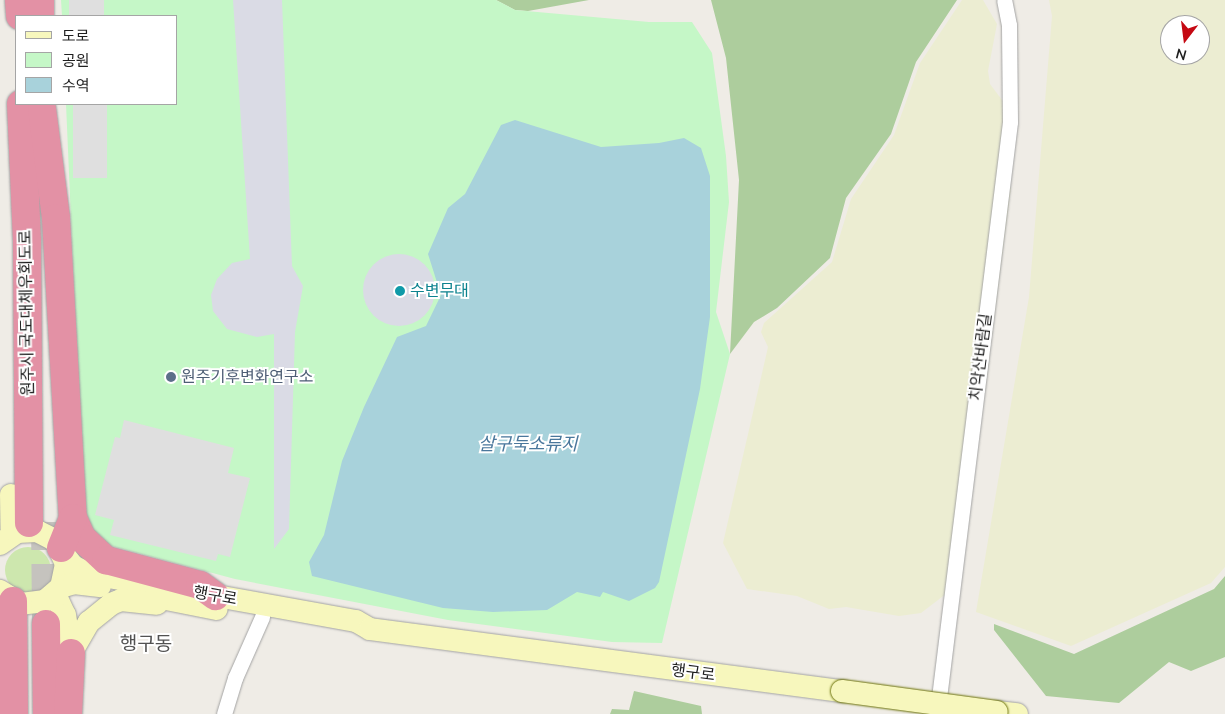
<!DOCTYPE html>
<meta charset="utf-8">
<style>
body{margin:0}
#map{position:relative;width:1225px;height:714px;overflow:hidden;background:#efece6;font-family:"Nunito Sans","Noto Sans KR",sans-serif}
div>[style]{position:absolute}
.farmland>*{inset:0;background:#ecedd2}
.grass>*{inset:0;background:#cde7ae}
.round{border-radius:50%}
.forest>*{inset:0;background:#adcd9d}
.park>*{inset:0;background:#c5f7c7}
.parking>*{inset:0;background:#dfdfdf;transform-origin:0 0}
.plaza>*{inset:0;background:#dadbe5}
.water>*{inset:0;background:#a8d2db}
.highway-tunnel>*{height:28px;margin-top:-14px;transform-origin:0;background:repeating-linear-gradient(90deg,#c5c3be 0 28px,transparent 0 42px)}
.roads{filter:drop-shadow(0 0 1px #a3a3a3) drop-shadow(0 0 1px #a3a3a3)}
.street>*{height:15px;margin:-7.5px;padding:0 7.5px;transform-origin:7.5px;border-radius:7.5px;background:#fff}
.secondary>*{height:22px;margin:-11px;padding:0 11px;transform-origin:11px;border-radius:11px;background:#f7f7bd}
.highway>*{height:28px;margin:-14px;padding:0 14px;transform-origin:14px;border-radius:14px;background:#e391a5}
.bridges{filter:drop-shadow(0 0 1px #6c720a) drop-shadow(0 0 1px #6c720a)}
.secondary-bridge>*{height:22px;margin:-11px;padding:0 11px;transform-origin:11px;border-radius:11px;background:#f7f7bd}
.dots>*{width:14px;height:14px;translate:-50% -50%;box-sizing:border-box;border:2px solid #fff;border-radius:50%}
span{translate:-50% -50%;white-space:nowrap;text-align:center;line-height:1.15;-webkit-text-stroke:4px #fff;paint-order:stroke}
.culture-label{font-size:16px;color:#0d838f}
.left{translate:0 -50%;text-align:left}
.street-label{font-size:16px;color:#1f1f1f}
.service-label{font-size:16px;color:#4e5e75}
.water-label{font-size:18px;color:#4a779c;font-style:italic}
.quarter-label{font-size:19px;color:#525252}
.legend{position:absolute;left:15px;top:15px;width:162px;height:90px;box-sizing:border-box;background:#fff;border:1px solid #a5a5a5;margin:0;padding:6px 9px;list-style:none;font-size:15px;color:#1f1f1f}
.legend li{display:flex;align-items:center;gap:10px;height:25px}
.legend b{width:25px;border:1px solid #a5a5a5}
.north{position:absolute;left:1160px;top:15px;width:50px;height:50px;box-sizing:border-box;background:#fff;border:1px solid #a5a5a5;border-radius:50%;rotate:195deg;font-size:14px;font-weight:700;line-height:20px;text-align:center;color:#1f1f1f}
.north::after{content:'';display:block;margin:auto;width:18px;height:22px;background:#c50913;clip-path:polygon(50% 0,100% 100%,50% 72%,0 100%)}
</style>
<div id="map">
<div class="farmland">
<i style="clip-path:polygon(962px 0,983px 0,997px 24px,988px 71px,990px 84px,1014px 116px,1000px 177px,1011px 188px,962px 569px,955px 587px,921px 613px,899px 616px,846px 607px,829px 609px,797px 596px,747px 589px,723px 543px,768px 347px,761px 332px,764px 323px,832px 262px,851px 199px,894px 135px,920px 63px)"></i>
<i style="clip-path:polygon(evenodd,1049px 0,1225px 0,1225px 567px,1211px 583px,1071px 646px,976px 612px,1029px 297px,1052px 16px,1049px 0,1170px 25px,1200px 25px,1200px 55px,1170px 55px,1170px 25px)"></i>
</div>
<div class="grass">
<i class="round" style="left:5px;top:547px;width:46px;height:46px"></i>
</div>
<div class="forest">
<i style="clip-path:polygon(496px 0,589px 0,528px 11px,515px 10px)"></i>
<i style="clip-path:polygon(711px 0,957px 0,916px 62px,891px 134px,846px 198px,830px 258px,777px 308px,754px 322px,730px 354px,739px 180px,726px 58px)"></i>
<i style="clip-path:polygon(1225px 576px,1225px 657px,1191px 671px,1169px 662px,1119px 703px,1046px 696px,994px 630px,994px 624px,1074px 654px,1214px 589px)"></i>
<i style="clip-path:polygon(634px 691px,701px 706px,702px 714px,610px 714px,612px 709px,629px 710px)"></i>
</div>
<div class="park">
<i style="clip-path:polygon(61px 0,496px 0,515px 10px,649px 22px,692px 22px,712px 53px,726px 156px,729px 202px,716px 312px,730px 354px,662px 643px,612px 642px,448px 620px,235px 579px,104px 544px,84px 519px,66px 104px,176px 104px,176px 16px,62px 16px)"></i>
</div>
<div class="parking">
<i style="left:69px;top:0;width:35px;height:16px"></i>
<i style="left:73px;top:104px;width:34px;height:74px"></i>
<i style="clip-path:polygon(124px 420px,234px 448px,228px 473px,250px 478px,230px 557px,218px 554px,216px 561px,110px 535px,114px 520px,95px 515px,115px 437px,120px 438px)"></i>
</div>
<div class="plaza">
<i style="clip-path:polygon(233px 0,282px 0,292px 266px,303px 286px,295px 332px,289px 529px,274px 549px,274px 334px,257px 337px,227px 329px,213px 311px,211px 295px,217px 279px,232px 263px,250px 259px)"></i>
<i class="round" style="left:363px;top:254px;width:72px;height:72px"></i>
</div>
<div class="water">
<i style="clip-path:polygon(515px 120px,601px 147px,659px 143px,684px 138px,701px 148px,710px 176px,710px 317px,700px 389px,659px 582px,655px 588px,629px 601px,603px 592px,600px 597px,577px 592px,547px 610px,493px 612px,443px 608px,312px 576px,309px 562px,324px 535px,342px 461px,364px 407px,397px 337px,426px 326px,441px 295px,428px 254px,448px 208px,465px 194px,501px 125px)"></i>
</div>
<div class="highway-tunnel">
<i style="left:45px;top:522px;width:101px;rotate:89.4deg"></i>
</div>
<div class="roads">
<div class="street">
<i style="left:224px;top:714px;width:38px;rotate:-73deg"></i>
<i style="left:235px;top:678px;width:67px;rotate:-66.1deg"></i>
<i style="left:937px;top:714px;width:596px;rotate:-82.97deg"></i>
<i style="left:1010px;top:122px;width:97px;rotate:-90.6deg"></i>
<i style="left:1009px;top:25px;width:25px;rotate:-101deg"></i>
</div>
<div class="secondary">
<i style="left:11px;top:495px;width:39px;rotate:89deg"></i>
<i style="left:0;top:544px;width:21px;rotate:-35deg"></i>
<i style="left:17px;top:532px;width:20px;rotate:-3deg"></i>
<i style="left:37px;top:531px;width:20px;rotate:27deg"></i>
<i style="left:55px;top:540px;width:26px;rotate:65deg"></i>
<i style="left:66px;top:564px;width:24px;rotate:102deg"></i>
<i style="left:61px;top:587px;width:21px;rotate:139deg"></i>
<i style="left:45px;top:601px;width:24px;rotate:173deg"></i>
<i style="left:21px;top:604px;width:25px;rotate:-148deg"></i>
<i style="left:65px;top:556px;width:13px;rotate:51deg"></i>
<i style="left:73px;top:566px;width:16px;rotate:27deg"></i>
<i style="left:87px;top:573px;width:77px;rotate:10.4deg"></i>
<i style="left:61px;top:587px;width:14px;rotate:-17deg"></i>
<i style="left:74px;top:583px;width:26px;rotate:7deg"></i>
<i style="left:200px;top:593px;width:158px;rotate:10.2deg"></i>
<i style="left:356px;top:621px;width:16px;rotate:30deg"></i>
<i style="left:370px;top:629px;width:476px;rotate:7.5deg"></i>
<i style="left:55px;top:594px;width:23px;rotate:65deg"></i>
<i style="left:65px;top:615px;width:38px;rotate:81deg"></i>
<i style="left:141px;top:594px;width:77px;rotate:11.2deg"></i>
<i style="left:71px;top:653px;width:36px;rotate:-60deg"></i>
<i style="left:89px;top:622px;width:28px;rotate:-39deg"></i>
<i style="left:111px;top:604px;width:11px;rotate:-22deg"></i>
<i style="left:121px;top:600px;width:36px;rotate:6deg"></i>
<i style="left:997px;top:712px;width:20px;rotate:6deg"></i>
</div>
<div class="highway">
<i style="left:19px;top:0;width:16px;rotate:86deg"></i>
<i style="left:40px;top:0;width:16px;rotate:90deg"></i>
<i style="left:21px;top:104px;width:137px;rotate:87.5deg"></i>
<i style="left:27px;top:241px;width:282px;rotate:89.6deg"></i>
<i style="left:42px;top:109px;width:110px;rotate:82.7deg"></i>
<i style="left:56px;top:218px;width:300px;rotate:86.8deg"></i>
<i style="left:73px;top:518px;width:22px;rotate:66deg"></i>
<i style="left:82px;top:538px;width:33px;rotate:43deg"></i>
<i style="left:106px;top:560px;width:97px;rotate:14.9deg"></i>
<i style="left:200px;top:585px;width:19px;rotate:36deg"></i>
<i style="left:61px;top:548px;width:32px;rotate:-68deg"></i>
<i style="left:13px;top:601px;width:113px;rotate:89.5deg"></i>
<i style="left:46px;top:624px;width:90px;rotate:89.4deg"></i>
<i style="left:68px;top:714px;width:61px;rotate:-87.2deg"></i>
</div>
</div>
<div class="bridges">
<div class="secondary-bridge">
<i style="left:842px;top:691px;width:156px;rotate:7.7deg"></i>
</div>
</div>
<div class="dots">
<i style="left:400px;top:291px;background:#0f9aa8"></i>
<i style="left:171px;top:377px;background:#5c6f8a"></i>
</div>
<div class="culture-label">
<span class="left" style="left:410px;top:291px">수변무대</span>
</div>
<div class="street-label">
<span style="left:27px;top:313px;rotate:-91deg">원주시 국도대체우회도로</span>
<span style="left:981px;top:357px;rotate:-83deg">치악산바람길</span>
<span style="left:215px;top:596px;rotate:10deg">행구로</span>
<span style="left:693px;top:673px;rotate:7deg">행구로</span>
</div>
<div class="service-label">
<span class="left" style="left:181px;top:377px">원주기후변화연구소</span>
</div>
<div class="water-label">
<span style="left:528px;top:444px">살구둑소류지</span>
</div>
<div class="quarter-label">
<span style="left:146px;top:645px">행구동</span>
</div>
<ul class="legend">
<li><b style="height:6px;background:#f7f7bd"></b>도로</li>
<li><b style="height:14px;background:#c5f7c7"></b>공원</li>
<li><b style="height:14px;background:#a8d2db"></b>수역</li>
</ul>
<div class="north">N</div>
</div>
